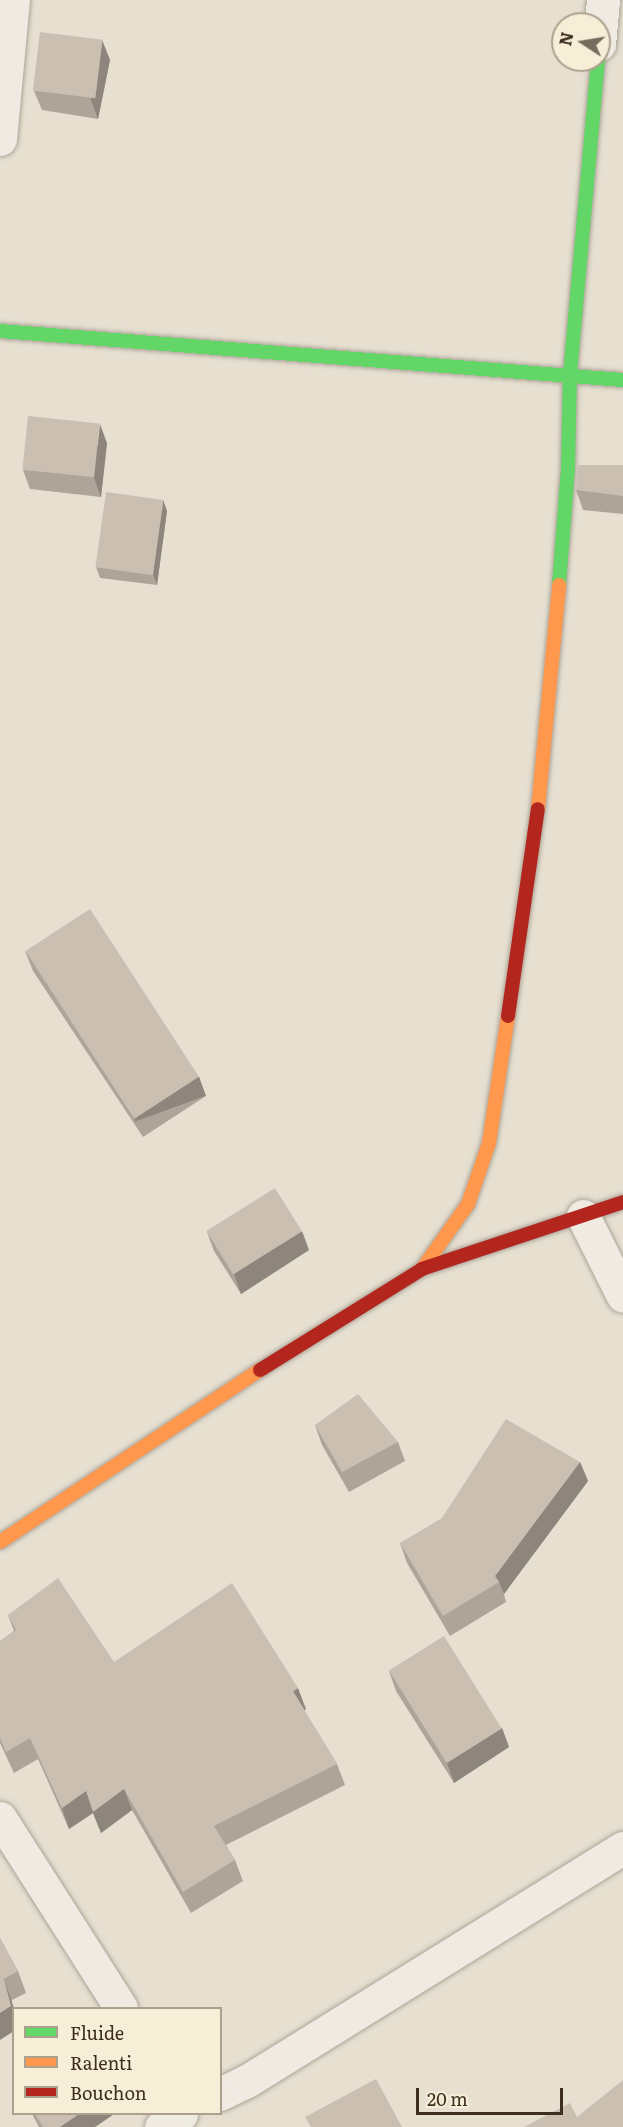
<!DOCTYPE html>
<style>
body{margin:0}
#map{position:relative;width:623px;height:2127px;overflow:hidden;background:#e7e0d1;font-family:Literata,serif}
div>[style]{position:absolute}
.roads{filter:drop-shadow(0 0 2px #ada599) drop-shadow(0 0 2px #ada599)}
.street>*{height:33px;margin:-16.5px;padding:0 16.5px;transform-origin:16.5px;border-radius:16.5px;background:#efebe3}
.fast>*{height:14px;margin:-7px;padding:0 7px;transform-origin:7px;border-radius:7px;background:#63d668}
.slow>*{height:14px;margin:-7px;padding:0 7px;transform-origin:7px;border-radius:7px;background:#ff974d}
.jam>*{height:14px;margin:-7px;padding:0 7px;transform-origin:7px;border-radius:7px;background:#b3261e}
.wall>*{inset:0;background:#afa499}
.shaded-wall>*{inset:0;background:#8e867d;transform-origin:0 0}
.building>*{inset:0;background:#cbbfb2;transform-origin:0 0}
span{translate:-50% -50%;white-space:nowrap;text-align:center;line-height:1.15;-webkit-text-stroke:4.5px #f7eed8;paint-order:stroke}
.legend{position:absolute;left:12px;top:2007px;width:210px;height:108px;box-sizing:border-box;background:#f7eed8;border:2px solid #ada18e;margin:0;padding:8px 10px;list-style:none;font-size:18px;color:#3d2e20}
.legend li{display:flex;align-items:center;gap:12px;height:30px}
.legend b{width:30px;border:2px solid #ada18e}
.north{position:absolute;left:551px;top:12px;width:60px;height:60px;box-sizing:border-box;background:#f7eed8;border:2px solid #ada18e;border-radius:50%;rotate:282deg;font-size:16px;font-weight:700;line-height:24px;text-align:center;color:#3d2e20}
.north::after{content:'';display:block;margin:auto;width:21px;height:27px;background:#786c5e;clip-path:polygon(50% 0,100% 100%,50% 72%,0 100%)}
.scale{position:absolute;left:416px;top:2088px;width:147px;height:27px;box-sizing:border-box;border:3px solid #3d2e20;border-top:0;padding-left:8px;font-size:18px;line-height:21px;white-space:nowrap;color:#3d2e20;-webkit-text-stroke:4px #f7eed8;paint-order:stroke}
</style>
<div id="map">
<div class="roads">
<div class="street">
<i style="left:599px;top:44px;width:44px;rotate:-84.8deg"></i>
<i style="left:0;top:139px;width:140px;rotate:-84.7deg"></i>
<i style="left:583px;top:1216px;width:89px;rotate:63.4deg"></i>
<i style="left:0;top:1818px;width:225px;rotate:57.5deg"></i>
<i style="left:220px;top:2094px;width:30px;rotate:-26deg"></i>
<i style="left:247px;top:2081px;width:442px;rotate:-31.8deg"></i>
<i style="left:161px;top:2127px;width:24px;rotate:-33deg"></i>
</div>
<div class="fast">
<i style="left:0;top:331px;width:625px;rotate:4.5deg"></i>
<i style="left:559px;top:585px;width:118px;rotate:-85.6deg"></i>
<i style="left:568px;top:467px;width:93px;rotate:-88.8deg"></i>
<i style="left:570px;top:374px;width:315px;rotate:-84.9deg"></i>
</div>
<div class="slow">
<i style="left:538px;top:809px;width:225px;rotate:-84.6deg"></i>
<i style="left:422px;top:1269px;width:80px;rotate:-54.7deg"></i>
<i style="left:468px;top:1204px;width:65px;rotate:-71deg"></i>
<i style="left:489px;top:1143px;width:128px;rotate:-81.5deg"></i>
<i style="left:0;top:1542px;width:312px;rotate:-33.5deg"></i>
</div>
<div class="jam">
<i style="left:508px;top:1016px;width:209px;rotate:-81.8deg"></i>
<i style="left:260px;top:1370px;width:191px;rotate:-31.9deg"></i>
<i style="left:422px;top:1269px;width:212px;rotate:-18.4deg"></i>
</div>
</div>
<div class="wall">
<i style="clip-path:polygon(102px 40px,110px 60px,98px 119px,42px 110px,34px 91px)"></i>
<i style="clip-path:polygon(107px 443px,101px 497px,30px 489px,23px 470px)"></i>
<i style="clip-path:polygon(623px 465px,623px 514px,583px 510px,576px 490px)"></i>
<i style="clip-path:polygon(163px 500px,167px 511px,157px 585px,100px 578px,96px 567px)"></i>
<i style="clip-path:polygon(25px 951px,199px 1077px,206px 1096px,143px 1137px,33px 971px)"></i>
<i style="clip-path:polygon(207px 1232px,309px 1250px,241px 1294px,214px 1251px)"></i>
<i style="clip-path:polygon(315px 1425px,398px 1442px,405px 1461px,349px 1492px,322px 1445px)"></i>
<i style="clip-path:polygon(580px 1462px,588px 1481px,504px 1594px,506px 1602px,450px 1636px,407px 1563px,400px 1543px)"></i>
<i style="clip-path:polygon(8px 1615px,114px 1662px,306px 1709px,304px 1710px,337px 1764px,345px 1785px,226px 1845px,235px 1860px,243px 1881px,191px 1913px,132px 1810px,101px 1833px,93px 1813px,69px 1829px,38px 1759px,14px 1773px,0 1743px,0 1641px,14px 1631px)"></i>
<i style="clip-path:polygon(389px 1671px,502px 1728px,509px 1747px,454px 1783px,396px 1691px)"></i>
<i style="clip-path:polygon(0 1938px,18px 1971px,26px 1993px,12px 2000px,0 2040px)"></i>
<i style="clip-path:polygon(32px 2114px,114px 2114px,95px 2127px,39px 2127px)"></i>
</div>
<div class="shaded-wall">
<i style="clip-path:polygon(102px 40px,110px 60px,98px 119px,91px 100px)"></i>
<i style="clip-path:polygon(100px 424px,107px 443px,101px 497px,94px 478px)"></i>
<i style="clip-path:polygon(163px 500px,167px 511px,157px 585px,153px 574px)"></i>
<i style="left:199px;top:1077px;width:20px;height:75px;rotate:70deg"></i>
<i style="clip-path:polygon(302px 1231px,309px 1250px,241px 1294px,234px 1274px)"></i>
<i style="clip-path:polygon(580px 1462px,588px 1481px,504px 1594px,499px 1582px,495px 1576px)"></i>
<i style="clip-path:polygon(298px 1688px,306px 1709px,300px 1713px,293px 1691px)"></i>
<i style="clip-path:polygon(502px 1728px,509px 1747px,454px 1783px,447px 1763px)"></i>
<i style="clip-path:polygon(124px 1789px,132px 1810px,101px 1833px,93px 1813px,69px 1829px,62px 1808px,86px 1791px)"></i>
<i style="clip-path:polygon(4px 1979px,14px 2008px,14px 2031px,0 2040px,0 2013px)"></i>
<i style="clip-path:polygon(79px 2114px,114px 2114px,95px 2127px,60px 2127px)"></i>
</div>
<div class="building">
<i style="left:40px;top:32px;width:63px;height:59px;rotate:7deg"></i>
<i style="left:28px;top:416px;width:72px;height:54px;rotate:6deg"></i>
<i style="clip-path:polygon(578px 465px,623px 465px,623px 496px,576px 490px)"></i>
<i style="left:106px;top:492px;width:58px;height:76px;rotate:8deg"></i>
<i style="left:90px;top:909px;width:200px;height:77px;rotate:57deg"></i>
<i style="left:275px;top:1188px;width:51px;height:81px;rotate:58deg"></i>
<i style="clip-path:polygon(358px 1394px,398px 1442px,342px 1472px,315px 1425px)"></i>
<i style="clip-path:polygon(506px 1419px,580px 1462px,495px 1576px,499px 1582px,443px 1616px,400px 1543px,442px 1518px)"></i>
<i style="clip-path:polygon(58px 1578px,114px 1662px,232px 1583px,298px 1688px,293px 1691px,337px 1764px,214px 1826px,235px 1860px,183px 1892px,124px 1789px,93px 1812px,86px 1791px,62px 1808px,30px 1738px,6px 1752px,0 1738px,0 1641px,16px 1630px,8px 1615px)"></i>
<i style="left:444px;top:1636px;width:109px;height:65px;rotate:58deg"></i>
<i style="clip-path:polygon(0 1938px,18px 1971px,4px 1979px,11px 2006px,0 2013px)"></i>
<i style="clip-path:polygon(376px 2079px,402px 2127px,311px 2127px,305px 2117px)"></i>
<i style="clip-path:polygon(623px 2080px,623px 2127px,524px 2127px,570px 2103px,577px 2117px)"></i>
<i style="clip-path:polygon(35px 2114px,79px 2114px,60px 2127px,43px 2127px)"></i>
</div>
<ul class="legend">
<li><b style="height:8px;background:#63d668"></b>Fluide</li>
<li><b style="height:8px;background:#ff974d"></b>Ralenti</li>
<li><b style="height:8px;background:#b3261e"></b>Bouchon</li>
</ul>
<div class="north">N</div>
<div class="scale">20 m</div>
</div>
